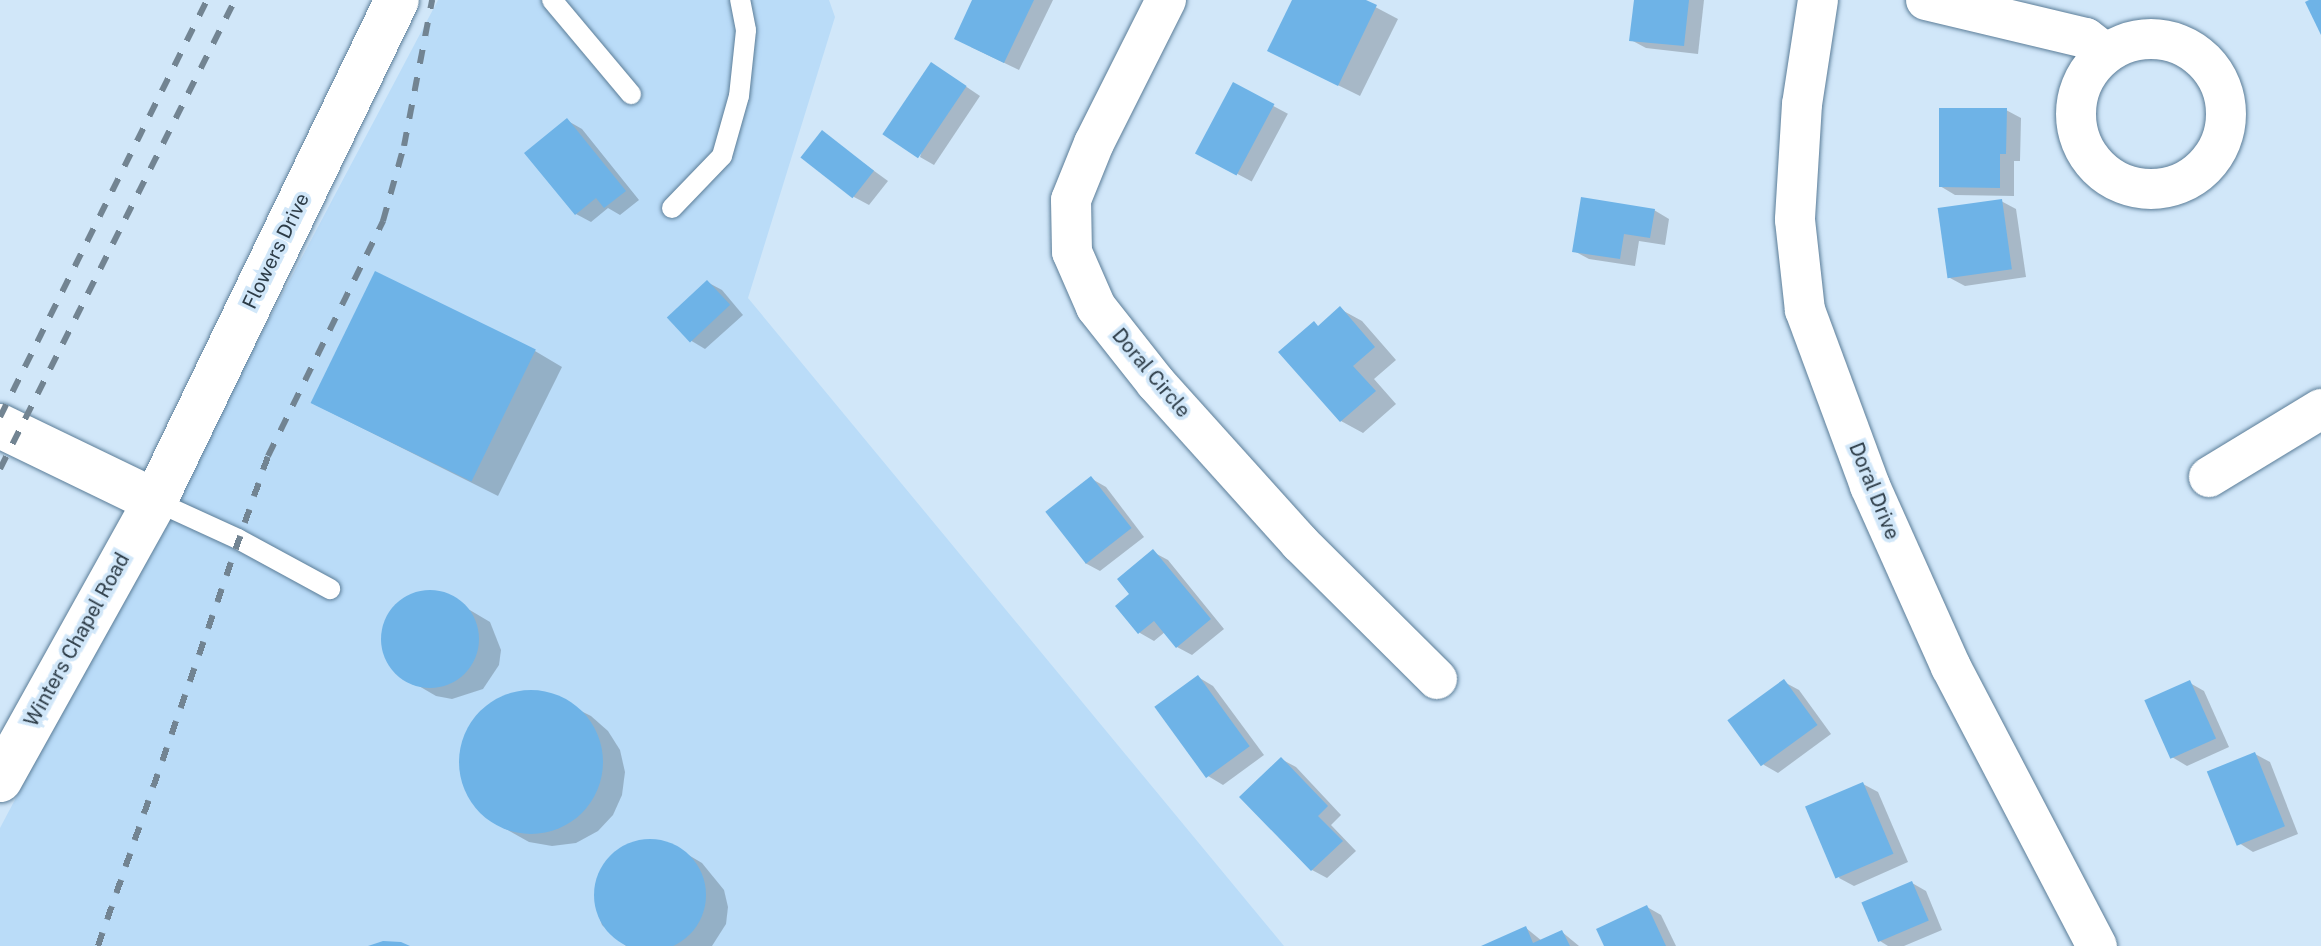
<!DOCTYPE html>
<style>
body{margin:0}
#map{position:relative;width:2321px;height:946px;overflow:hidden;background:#d1e7f9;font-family:"Public Sans",sans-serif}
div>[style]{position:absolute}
.built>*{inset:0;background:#badcf8}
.shadow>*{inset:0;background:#0003;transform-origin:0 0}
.building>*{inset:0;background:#6eb3e7;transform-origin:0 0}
.round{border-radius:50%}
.roads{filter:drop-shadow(0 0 2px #5b7d98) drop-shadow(0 0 2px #5b7d98)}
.service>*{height:20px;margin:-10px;padding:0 10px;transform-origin:10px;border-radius:10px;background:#fff}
.minor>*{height:40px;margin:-20px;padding:0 20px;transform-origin:20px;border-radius:20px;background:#fff}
.minor>.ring{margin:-20px;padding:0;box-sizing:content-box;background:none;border:40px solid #fff;border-radius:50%}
.tertiary>*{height:44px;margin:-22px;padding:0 22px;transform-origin:22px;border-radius:22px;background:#fff}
.rail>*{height:6px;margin-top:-3px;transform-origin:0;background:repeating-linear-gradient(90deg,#728492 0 14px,transparent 0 28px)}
span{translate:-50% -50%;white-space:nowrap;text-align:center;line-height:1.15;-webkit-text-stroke:7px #d1e7f9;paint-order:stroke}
.street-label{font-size:20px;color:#2c3b46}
</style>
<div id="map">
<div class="built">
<i style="clip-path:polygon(438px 0,829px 0,835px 17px,748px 298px,1284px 946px,0 946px,0 828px)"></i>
</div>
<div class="shadow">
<i style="clip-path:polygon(975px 0,1053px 0,1019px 70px,971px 47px)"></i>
<i style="clip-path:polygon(1294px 0,1362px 0,1398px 19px,1360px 96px,1291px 62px)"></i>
<i style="clip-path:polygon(1636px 0,1704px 0,1698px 54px,1646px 48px,1631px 40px)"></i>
<i style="clip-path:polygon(946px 73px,980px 96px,934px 165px,920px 157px)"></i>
<i style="left:1234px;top:85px;width:61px;height:77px;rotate:28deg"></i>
<i style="clip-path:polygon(2006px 110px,2021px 118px,2020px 161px,2014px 161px,2014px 196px,1955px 195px,1940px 186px)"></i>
<i style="clip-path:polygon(568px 121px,582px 129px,639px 200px,620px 215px,608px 208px,591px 222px,576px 214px)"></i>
<i style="clip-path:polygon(822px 133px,888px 181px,869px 205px,854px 197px)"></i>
<i style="clip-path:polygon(2001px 201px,2016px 209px,2026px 277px,1965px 286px,1950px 278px)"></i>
<i style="clip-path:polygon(1654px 210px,1669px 219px,1665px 245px,1639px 241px,1635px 266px,1589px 259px,1574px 251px)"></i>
<i style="clip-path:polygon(707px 282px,722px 290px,743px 315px,705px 349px,690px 340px)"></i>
<i style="clip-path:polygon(1340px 309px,1362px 321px,1396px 360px,1374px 379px,1396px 404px,1363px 433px,1341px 421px,1320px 327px)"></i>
<i style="clip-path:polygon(535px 351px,562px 367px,498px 496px,312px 403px)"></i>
<i style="clip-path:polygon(1092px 479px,1106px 487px,1144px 537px,1100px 571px,1085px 563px)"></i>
<i style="clip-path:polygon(1153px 552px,1168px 560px,1224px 629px,1192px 655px,1177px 647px,1165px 632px,1154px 641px,1140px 633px,1132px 594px)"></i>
<i style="clip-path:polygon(426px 592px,441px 593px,490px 622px,501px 650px,499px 665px,483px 689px,452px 699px,436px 696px,400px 675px,384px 648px,389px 616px,412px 596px)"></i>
<i style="clip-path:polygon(1198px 677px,1213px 686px,1264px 755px,1223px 785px,1208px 776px)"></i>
<i style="clip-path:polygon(1784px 682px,1799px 690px,1831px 734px,1778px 773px,1764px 765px,1731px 722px)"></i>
<i style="clip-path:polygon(2190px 683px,2204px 691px,2229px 747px,2187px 766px,2172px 757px)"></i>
<i style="clip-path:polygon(525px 692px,547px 694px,591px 716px,608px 731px,620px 750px,625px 772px,622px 795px,613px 815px,598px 831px,576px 843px,552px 846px,529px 842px,506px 829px,485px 816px,470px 798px,461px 775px,461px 751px,468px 729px,484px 710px,503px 698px)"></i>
<i style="clip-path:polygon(2255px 754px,2270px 762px,2298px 834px,2253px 852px,2239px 843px)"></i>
<i style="clip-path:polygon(1281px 759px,1296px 767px,1341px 815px,1331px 825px,1356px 851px,1327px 878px,1312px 870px)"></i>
<i style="clip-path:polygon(1863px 784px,1878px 792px,1908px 862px,1854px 886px,1839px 878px)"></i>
<i style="clip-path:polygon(645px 842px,680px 850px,702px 863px,724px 890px,728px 907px,726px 924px,712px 946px,626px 946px,602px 925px,596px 907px,596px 889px,601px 871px,613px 856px,628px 847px)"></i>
<i style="clip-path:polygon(1912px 883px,1926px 891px,1942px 930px,1904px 946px,1888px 946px,1880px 941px)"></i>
<i style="clip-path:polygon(1647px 907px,1661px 915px,1676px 946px,1606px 946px)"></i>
<i style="clip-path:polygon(1526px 928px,1542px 941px,1562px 932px,1579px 946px,1486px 946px)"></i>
</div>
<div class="building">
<i style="clip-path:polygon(972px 0,1034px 0,1004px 63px,954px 39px)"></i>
<i style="clip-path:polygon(1292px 0,1366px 0,1377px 5px,1338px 86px,1267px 51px)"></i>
<i style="clip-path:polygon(1634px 0,1689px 0,1684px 46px,1629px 41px)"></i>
<i style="clip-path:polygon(2309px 0,2321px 0,2321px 35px,2305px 2px)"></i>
<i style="left:931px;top:62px;width:43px;height:87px;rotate:34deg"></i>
<i style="left:1233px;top:82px;width:47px;height:81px;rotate:28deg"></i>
<i style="clip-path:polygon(1939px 108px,2007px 108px,2006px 154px,2000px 154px,2000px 188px,1939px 187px)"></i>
<i style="clip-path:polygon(567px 118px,626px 191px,604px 208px,596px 198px,575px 215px,524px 153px)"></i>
<i style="left:822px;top:130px;width:66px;height:35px;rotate:38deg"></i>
<i style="clip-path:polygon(1581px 197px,1655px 209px,1650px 238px,1624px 234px,1620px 259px,1572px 252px)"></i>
<i style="left:2002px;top:199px;width:71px;height:65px;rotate:82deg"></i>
<i style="left:375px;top:271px;width:179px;height:147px;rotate:26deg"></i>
<i style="left:707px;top:280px;width:34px;height:55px;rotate:47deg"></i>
<i style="clip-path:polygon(1340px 306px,1375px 347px,1353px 366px,1376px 391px,1340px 422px,1278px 352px,1314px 321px,1318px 326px)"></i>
<i style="left:1091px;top:476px;width:66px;height:58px;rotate:52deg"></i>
<i style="clip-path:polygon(1153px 549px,1211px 619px,1176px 648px,1154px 621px,1138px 634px,1115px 606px,1129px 594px,1117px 579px)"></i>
<i class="round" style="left:381px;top:590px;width:98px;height:98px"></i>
<i style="left:1198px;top:675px;width:88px;height:54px;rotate:54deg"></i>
<i style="left:1784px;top:679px;width:57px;height:70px;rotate:54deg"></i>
<i style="left:2190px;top:680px;width:64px;height:50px;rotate:66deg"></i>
<i class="round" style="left:459px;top:690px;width:144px;height:144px"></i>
<i style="left:2255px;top:752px;width:80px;height:52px;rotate:68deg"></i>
<i style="clip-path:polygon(1281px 757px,1328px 806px,1318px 816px,1343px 841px,1311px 871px,1239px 797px)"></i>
<i style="left:1863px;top:782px;width:78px;height:63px;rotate:67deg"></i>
<i class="round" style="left:594px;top:839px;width:112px;height:112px"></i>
<i style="left:1912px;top:881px;width:43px;height:55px;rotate:67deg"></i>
<i style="clip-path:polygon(1647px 905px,1666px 946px,1604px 946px,1596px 929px)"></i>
<i style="clip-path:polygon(1526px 926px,1533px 943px,1562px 930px,1570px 946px,1481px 946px)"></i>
<i style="clip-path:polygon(383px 941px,401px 942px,410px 946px,368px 946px)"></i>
</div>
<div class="roads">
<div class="service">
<i style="left:552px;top:0;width:123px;rotate:50deg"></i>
<i style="left:672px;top:208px;width:72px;rotate:-46.1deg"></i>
<i style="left:722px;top:156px;width:62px;rotate:-74.2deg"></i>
<i style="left:739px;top:96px;width:66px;rotate:-83.9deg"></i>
<i style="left:746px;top:30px;width:31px;rotate:-101deg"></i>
<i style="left:155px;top:501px;width:91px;rotate:24.6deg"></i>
<i style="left:238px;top:539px;width:105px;rotate:28.5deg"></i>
</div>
<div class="minor">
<i style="left:1166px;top:0;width:160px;rotate:116.7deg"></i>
<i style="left:1094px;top:143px;width:61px;rotate:112deg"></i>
<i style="left:1071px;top:200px;width:52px;rotate:88.9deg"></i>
<i style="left:1072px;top:252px;width:60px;rotate:66.4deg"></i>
<i style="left:1096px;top:307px;width:97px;rotate:51.7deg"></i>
<i style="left:1156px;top:383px;width:215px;rotate:48deg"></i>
<i style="left:1300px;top:543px;width:193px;rotate:44.8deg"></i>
<i style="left:1818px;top:0;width:105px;rotate:98.7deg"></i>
<i style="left:1802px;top:104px;width:116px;rotate:93.5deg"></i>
<i style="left:1795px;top:220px;width:91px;rotate:83.7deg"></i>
<i style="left:1805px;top:310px;width:188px;rotate:69.7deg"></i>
<i style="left:1870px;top:486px;width:198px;rotate:65.9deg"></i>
<i style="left:1951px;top:667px;width:315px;rotate:62.4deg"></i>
<i style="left:1926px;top:0;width:164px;rotate:13.4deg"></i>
<i style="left:2086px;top:38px;width:24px;rotate:38deg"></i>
<i class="ring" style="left:2076px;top:39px;width:110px;height:110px"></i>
<i style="left:2209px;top:477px;width:131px;rotate:-31.3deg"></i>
</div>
<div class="tertiary">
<i style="left:0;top:426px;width:172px;rotate:25.8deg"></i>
<i style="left:0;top:780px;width:319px;rotate:-60.9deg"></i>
<i style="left:155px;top:501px;width:556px;rotate:-64.22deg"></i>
</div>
</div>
<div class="rail">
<i style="left:0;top:417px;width:466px;rotate:-63.6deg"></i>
<i style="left:0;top:469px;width:525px;rotate:-63.39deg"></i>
<i style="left:98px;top:946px;width:519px;rotate:-70.87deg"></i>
<i style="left:268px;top:456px;width:262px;rotate:-63.9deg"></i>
<i style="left:383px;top:221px;width:78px;rotate:-74.4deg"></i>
<i style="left:404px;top:146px;width:149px;rotate:-79.1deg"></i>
</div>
<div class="street-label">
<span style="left:276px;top:251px;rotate:-64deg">Flowers Drive</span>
<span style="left:1151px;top:373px;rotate:50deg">Doral Circle</span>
<span style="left:1874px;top:491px;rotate:68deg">Doral Drive</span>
<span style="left:77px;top:640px;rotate:-61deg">Winters Chapel Road</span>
</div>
</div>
